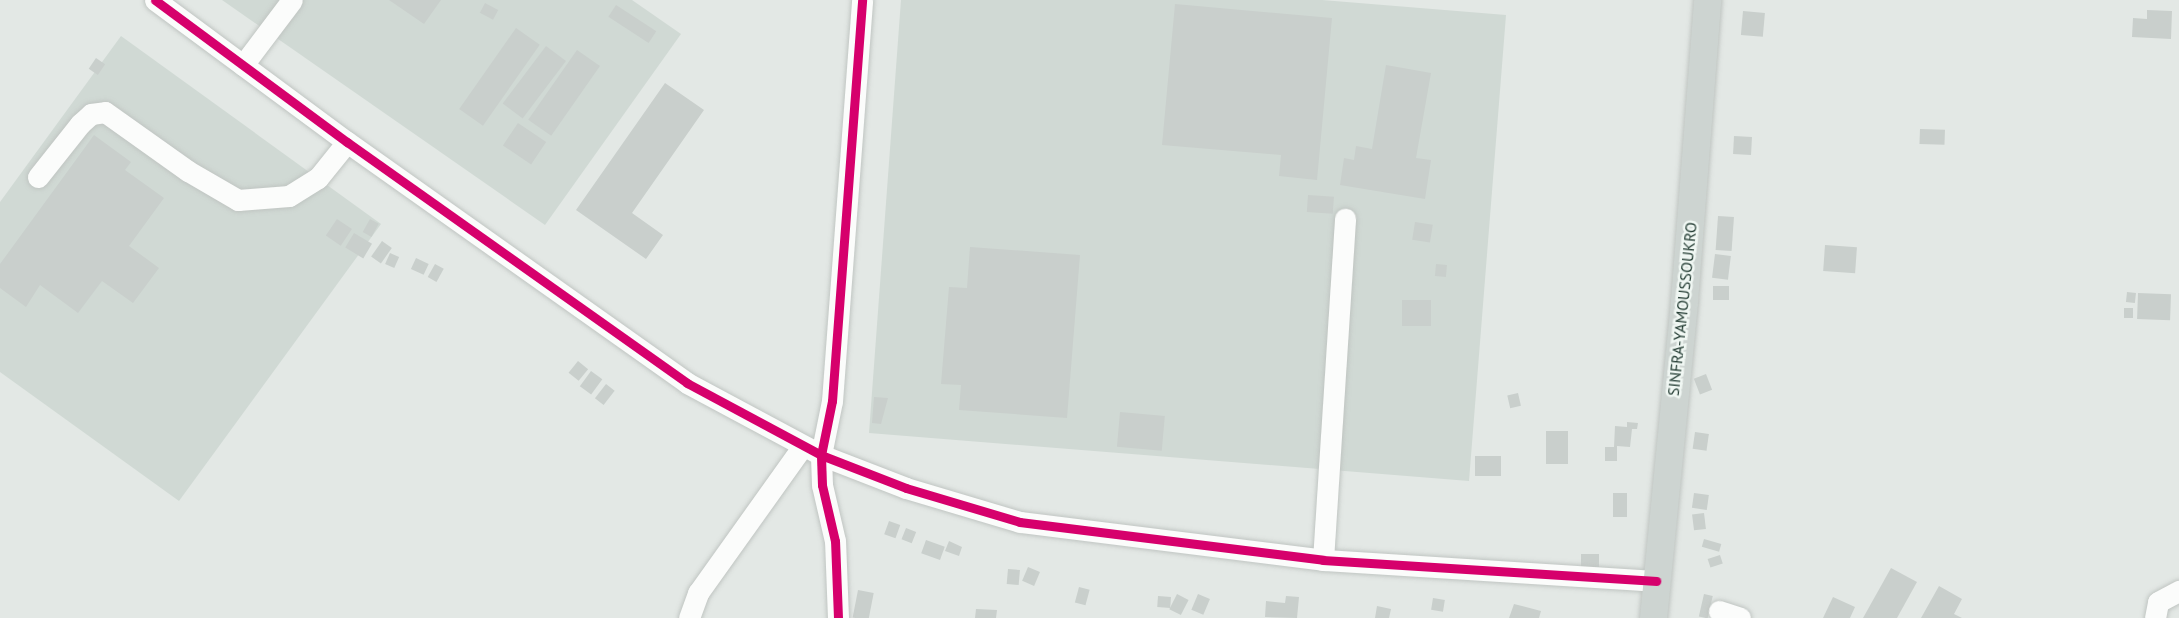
<!DOCTYPE html>
<style>
body{margin:0}
#map{position:relative;width:2179px;height:618px;overflow:hidden;background:#e3e8e5;font-family:"PT Sans",sans-serif}
div>[style]{position:absolute}
.built>*{inset:0;background:#d0d9d4}
.building>*{inset:0;background:#c9cfcc;transform-origin:0 0}
.roads{filter:drop-shadow(0 0 2px #c0c5c2) drop-shadow(0 0 2px #c0c5c2)}
.minor>*{height:21px;margin:-10.5px;padding:0 10.5px;transform-origin:10.5px;border-radius:10.5px;background:#fbfcfb}
.major>*{height:27px;margin:-13.5px;padding:0 13.5px;transform-origin:13.5px;border-radius:13.5px;background:#cdd4d1}
.cycleway>*{height:9px;margin:-4.5px;padding:0 4.5px;transform-origin:4.5px;border-radius:4.5px;background:#d6006c}
span{translate:-50% -50%;white-space:nowrap;text-align:center;line-height:1.15;-webkit-text-stroke:5px #f0f7f3;paint-order:stroke}
.street-label{font-size:16px;color:#213a31}
</style>
<div id="map">
<div class="built">
<i style="clip-path:polygon(222px 0,632px 0,681px 34px,545px 225px)"></i>
<i style="clip-path:polygon(901px 0,1322px 0,1506px 15px,1469px 481px,869px 433px)"></i>
<i style="clip-path:polygon(121px 36px,381px 224px,179px 501px,0 372px,0 202px)"></i>
</div>
<div class="building">
<i style="clip-path:polygon(389px 0,441px 0,424px 24px)"></i>
<i style="left:485px;top:3px;width:15px;height:11px;rotate:28deg"></i>
<i style="clip-path:polygon(1175px 4px,1332px 18px,1317px 180px,1279px 176px,1281px 155px,1162px 145px)"></i>
<i style="left:616px;top:5px;width:48px;height:14px;rotate:33deg"></i>
<i style="clip-path:polygon(2147px 10px,2172px 11px,2171px 39px,2132px 37px,2133px 18px,2147px 19px)"></i>
<i style="left:1743px;top:11px;width:22px;height:24px;rotate:5deg"></i>
<i style="left:516px;top:28px;width:29px;height:99px;rotate:35deg"></i>
<i style="left:546px;top:46px;width:25px;height:72px;rotate:37deg"></i>
<i style="left:577px;top:50px;width:28px;height:85px;rotate:35deg"></i>
<i style="left:96px;top:58px;width:11px;height:13px;rotate:34deg"></i>
<i style="clip-path:polygon(1386px 65px,1431px 73px,1416px 158px,1431px 160px,1425px 199px,1340px 185px,1344px 158px,1354px 160px,1356px 146px,1372px 149px)"></i>
<i style="clip-path:polygon(665px 83px,704px 110px,632px 213px,663px 235px,646px 259px,576px 210px)"></i>
<i style="left:518px;top:123px;width:34px;height:27px;rotate:34deg"></i>
<i style="left:1920px;top:129px;width:25px;height:15px;rotate:2deg"></i>
<i style="clip-path:polygon(94px 135px,131px 162px,125px 170px,164px 198px,129px 246px,159px 268px,133px 303px,102px 281px,78px 313px,40px 285px,26px 307px,0 288px,0 264px)"></i>
<i style="left:1734px;top:136px;width:18px;height:18px;rotate:3deg"></i>
<i style="left:1308px;top:195px;width:26px;height:17px;rotate:4deg"></i>
<i style="left:1718px;top:216px;width:16px;height:34px;rotate:4deg"></i>
<i style="left:337px;top:219px;width:18px;height:20px;rotate:34deg"></i>
<i style="left:370px;top:219px;width:10px;height:15px;rotate:29deg"></i>
<i style="left:1415px;top:222px;width:18px;height:18px;rotate:9deg"></i>
<i style="left:354px;top:233px;width:21px;height:17px;rotate:31deg"></i>
<i style="left:382px;top:241px;width:12px;height:19px;rotate:35deg"></i>
<i style="left:1825px;top:245px;width:32px;height:26px;rotate:4deg"></i>
<i style="clip-path:polygon(970px 247px,1080px 255px,1067px 418px,959px 410px,961px 385px,941px 384px,949px 287px,967px 288px)"></i>
<i style="left:390px;top:253px;width:10px;height:12px;rotate:24deg"></i>
<i style="left:1715px;top:254px;width:16px;height:24px;rotate:7deg"></i>
<i style="left:416px;top:258px;width:14px;height:12px;rotate:25deg"></i>
<i style="left:435px;top:264px;width:10px;height:15px;rotate:29deg"></i>
<i style="left:1436px;top:264px;width:11px;height:12px;rotate:5deg"></i>
<i style="left:1713px;top:286px;width:16px;height:14px"></i>
<i style="left:2127px;top:292px;width:9px;height:10px;rotate:6deg"></i>
<i style="left:2138px;top:293px;width:33px;height:26px;rotate:2deg"></i>
<i style="left:1402px;top:300px;width:29px;height:26px"></i>
<i style="left:2124px;top:308px;width:9px;height:10px"></i>
<i style="left:578px;top:361px;width:13px;height:15px;rotate:39deg"></i>
<i style="left:591px;top:371px;width:14px;height:19px;rotate:36deg"></i>
<i style="left:1706px;top:374px;width:17px;height:13px;rotate:69deg"></i>
<i style="left:606px;top:384px;width:11px;height:18px;rotate:38deg"></i>
<i style="left:1518px;top:393px;width:13px;height:11px;rotate:77deg"></i>
<i style="clip-path:polygon(874px 397px,888px 398px,881px 424px,872px 423px)"></i>
<i style="left:1120px;top:412px;width:45px;height:35px;rotate:5deg"></i>
<i style="clip-path:polygon(1627px 422px,1638px 423px,1637px 429px,1632px 429px,1630px 447px,1617px 446px,1617px 461px,1605px 461px,1605px 447px,1614px 447px,1615px 426px,1627px 427px)"></i>
<i style="left:1546px;top:431px;width:22px;height:33px"></i>
<i style="left:1695px;top:432px;width:14px;height:17px;rotate:8deg"></i>
<i style="left:1501px;top:456px;width:20px;height:26px;rotate:90deg"></i>
<i style="left:1613px;top:493px;width:14px;height:24px"></i>
<i style="left:1694px;top:493px;width:15px;height:15px;rotate:8deg"></i>
<i style="left:1704px;top:513px;width:16px;height:12px;rotate:83deg"></i>
<i style="left:889px;top:521px;width:12px;height:14px;rotate:20deg"></i>
<i style="left:906px;top:528px;width:11px;height:12px;rotate:22deg"></i>
<i style="left:1704px;top:539px;width:18px;height:8px;rotate:16deg"></i>
<i style="left:926px;top:540px;width:20px;height:14px;rotate:20deg"></i>
<i style="clip-path:polygon(949px 541px,962px 547px,959px 556px,945px 551px)"></i>
<i style="left:1599px;top:554px;width:13px;height:18px;rotate:90deg"></i>
<i style="left:1720px;top:555px;width:9px;height:13px;rotate:72deg"></i>
<i style="left:1028px;top:567px;width:13px;height:15px;rotate:23deg"></i>
<i style="clip-path:polygon(1891px 568px,1917px 582px,1897px 618px,1863px 618px)"></i>
<i style="left:1008px;top:569px;width:12px;height:15px;rotate:5deg"></i>
<i style="clip-path:polygon(1939px 586px,1962px 599px,1954px 614px,1962px 618px,1921px 618px)"></i>
<i style="left:1079px;top:587px;width:11px;height:16px;rotate:15deg"></i>
<i style="left:858px;top:590px;width:16px;height:28px;rotate:11deg"></i>
<i style="left:1177px;top:594px;width:13px;height:17px;rotate:27deg"></i>
<i style="left:1198px;top:594px;width:13px;height:17px;rotate:23deg"></i>
<i style="left:1704px;top:594px;width:9px;height:23px;rotate:13deg"></i>
<i style="left:1158px;top:596px;width:13px;height:11px;rotate:4deg"></i>
<i style="clip-path:polygon(1286px 596px,1299px 597px,1297px 618px,1265px 617px,1266px 601px,1285px 603px)"></i>
<i style="clip-path:polygon(1833px 597px,1855px 607px,1850px 618px,1823px 618px)"></i>
<i style="left:1433px;top:598px;width:12px;height:12px;rotate:9deg"></i>
<i style="clip-path:polygon(1514px 604px,1541px 611px,1539px 618px,1509px 618px)"></i>
<i style="clip-path:polygon(1377px 606px,1391px 609px,1389px 618px,1375px 618px)"></i>
<i style="clip-path:polygon(976px 609px,997px 610px,996px 618px,975px 618px)"></i>
</div>
<div class="roads">
<div class="minor">
<i style="left:155px;top:0;width:239px;rotate:36.5deg"></i>
<i style="left:347px;top:142px;width:417px;rotate:35.3deg"></i>
<i style="left:687px;top:383px;width:152px;rotate:28.2deg"></i>
<i style="left:821px;top:455px;width:91px;rotate:21.2deg"></i>
<i style="left:906px;top:488px;width:119px;rotate:16.6deg"></i>
<i style="left:1020px;top:522px;width:305px;rotate:7.1deg"></i>
<i style="left:1323px;top:560px;width:334px;rotate:3.6deg"></i>
<i style="left:243px;top:65px;width:81px;rotate:-53deg"></i>
<i style="left:38px;top:177px;width:68px;rotate:-51.6deg"></i>
<i style="left:80px;top:124px;width:15px;rotate:-42deg"></i>
<i style="left:91px;top:114px;width:14px;rotate:-8deg"></i>
<i style="left:105px;top:112px;width:102px;rotate:35.4deg"></i>
<i style="left:188px;top:171px;width:58px;rotate:30.1deg"></i>
<i style="left:238px;top:200px;width:51px;rotate:-4.5deg"></i>
<i style="left:289px;top:196px;width:34px;rotate:-32deg"></i>
<i style="left:318px;top:178px;width:46px;rotate:-51.1deg"></i>
<i style="left:1323px;top:560px;width:342px;rotate:-86.3deg"></i>
<i style="left:1719px;top:611px;width:22px;rotate:18deg"></i>
<i style="left:689px;top:618px;width:27px;rotate:-70deg"></i>
<i style="left:698px;top:593px;width:179px;rotate:-54.5deg"></i>
<i style="left:838px;top:618px;width:77px;rotate:-92.2deg"></i>
<i style="left:835px;top:541px;width:57px;rotate:-103.1deg"></i>
<i style="left:822px;top:485px;width:30px;rotate:-92deg"></i>
<i style="left:821px;top:455px;width:55px;rotate:-78.5deg"></i>
<i style="left:832px;top:401px;width:402px;rotate:-85.7deg"></i>
<i style="left:2155px;top:618px;width:16px;rotate:-79deg"></i>
<i style="left:2158px;top:602px;width:24px;rotate:-28deg"></i>
</div>
<div class="major">
<i style="left:1653px;top:618px;width:319px;rotate:-84.4deg"></i>
<i style="left:1684px;top:301px;width:302px;rotate:-85.6deg"></i>
</div>
</div>
<div class="cycleway">
<i style="left:155px;top:0;width:239px;rotate:36.5deg"></i>
<i style="left:347px;top:142px;width:417px;rotate:35.3deg"></i>
<i style="left:687px;top:383px;width:152px;rotate:28.2deg"></i>
<i style="left:821px;top:455px;width:91px;rotate:21.2deg"></i>
<i style="left:906px;top:488px;width:119px;rotate:16.6deg"></i>
<i style="left:1020px;top:522px;width:305px;rotate:7.1deg"></i>
<i style="left:1323px;top:560px;width:334px;rotate:3.6deg"></i>
<i style="left:838px;top:618px;width:77px;rotate:-92.2deg"></i>
<i style="left:835px;top:541px;width:57px;rotate:-103.1deg"></i>
<i style="left:822px;top:485px;width:30px;rotate:-92deg"></i>
<i style="left:821px;top:455px;width:55px;rotate:-78.5deg"></i>
<i style="left:832px;top:401px;width:402px;rotate:-85.7deg"></i>
</div>
<div class="street-label">
<span style="left:1682px;top:309px;rotate:-84deg">SINFRA-YAMOUSSOUKRO</span>
</div>
</div>
